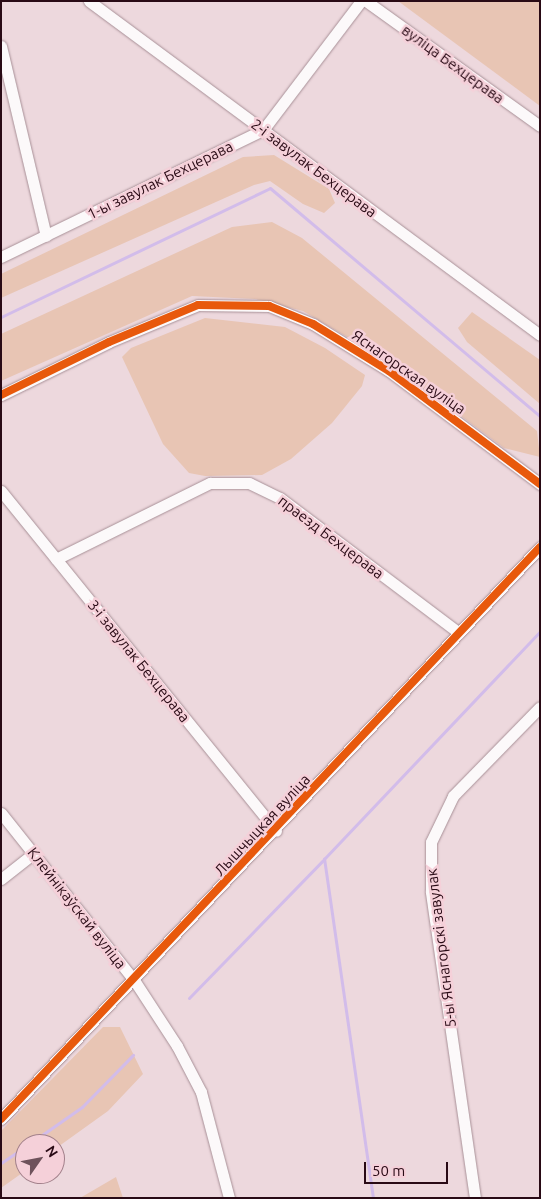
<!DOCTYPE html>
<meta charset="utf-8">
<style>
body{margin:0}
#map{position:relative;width:541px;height:1199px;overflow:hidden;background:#edd8dd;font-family:Ubuntu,sans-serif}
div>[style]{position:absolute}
.green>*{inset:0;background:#e8c5b4}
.stream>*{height:3px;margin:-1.5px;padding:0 1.5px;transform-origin:1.5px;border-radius:1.5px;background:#d2bcea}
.roads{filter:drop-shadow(0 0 1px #a89097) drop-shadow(0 0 1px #a89097)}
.minor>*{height:11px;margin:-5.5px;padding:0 5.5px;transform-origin:5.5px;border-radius:5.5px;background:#fcf9fa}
.cycleway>*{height:8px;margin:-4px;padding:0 4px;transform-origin:4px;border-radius:4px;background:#e8590c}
span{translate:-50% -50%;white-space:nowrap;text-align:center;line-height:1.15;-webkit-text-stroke:5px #f5d0d9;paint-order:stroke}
.street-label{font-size:15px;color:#290a15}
.frame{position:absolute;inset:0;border:2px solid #290a15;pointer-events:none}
.north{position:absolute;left:15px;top:1134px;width:50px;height:50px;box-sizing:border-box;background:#f5d0d9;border:1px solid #a3818b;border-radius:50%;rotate:57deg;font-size:14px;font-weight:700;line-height:20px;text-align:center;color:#290a15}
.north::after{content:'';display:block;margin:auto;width:18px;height:22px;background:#6e525b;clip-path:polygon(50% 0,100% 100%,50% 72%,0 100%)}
.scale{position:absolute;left:364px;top:1162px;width:84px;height:22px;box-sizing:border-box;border:2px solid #290a15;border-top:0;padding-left:6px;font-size:15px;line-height:18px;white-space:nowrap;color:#290a15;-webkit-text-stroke:4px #f5d0d9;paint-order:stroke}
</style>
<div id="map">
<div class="green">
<i style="clip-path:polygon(398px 1px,540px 1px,540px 106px)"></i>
<i style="clip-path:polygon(274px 155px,329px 189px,335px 203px,324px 213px,303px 204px,270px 181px,254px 185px,1px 298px,1px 274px,243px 157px)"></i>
<i style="clip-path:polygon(272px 222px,302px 238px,537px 431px,540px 457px,504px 448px,383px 358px,303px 311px,255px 299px,192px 296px,1px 381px,1px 334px,232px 227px)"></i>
<i style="clip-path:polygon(472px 312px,540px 360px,540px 404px,467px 342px,458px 328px)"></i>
<i style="clip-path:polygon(205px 318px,285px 327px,325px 348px,365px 375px,362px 386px,332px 423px,291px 459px,262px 475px,205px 476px,189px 473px,163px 444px,122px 357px,131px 348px)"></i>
<i style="clip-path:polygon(103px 1027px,120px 1027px,143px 1074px,108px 1111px,55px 1149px,55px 1144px,25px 1144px,25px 1171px,1px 1188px,1px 1131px)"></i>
<i style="clip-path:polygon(116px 1177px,123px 1198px,80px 1198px)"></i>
</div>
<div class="stream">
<i style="left:1px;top:317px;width:298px;rotate:-25.6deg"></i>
<i style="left:270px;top:188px;width:353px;rotate:40.2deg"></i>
<i style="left:189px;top:998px;width:192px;rotate:-45.8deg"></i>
<i style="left:29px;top:1144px;width:65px;rotate:-34.9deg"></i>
<i style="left:82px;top:1107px;width:73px;rotate:-45.6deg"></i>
<i style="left:1px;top:1163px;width:29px;rotate:-34deg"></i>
<i style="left:373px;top:1198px;width:343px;rotate:-98.2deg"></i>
<i style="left:324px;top:859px;width:314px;rotate:-46.5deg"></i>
</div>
<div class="roads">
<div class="minor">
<i style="left:89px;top:1px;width:561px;rotate:36.52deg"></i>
<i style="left:366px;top:1px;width:214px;rotate:35.7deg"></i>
<i style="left:1px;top:46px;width:195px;rotate:76.7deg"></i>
<i style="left:1px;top:257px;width:291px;rotate:-25.9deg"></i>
<i style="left:263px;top:130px;width:162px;rotate:-52.8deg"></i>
<i style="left:1px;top:395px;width:120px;rotate:-26.1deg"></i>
<i style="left:109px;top:342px;width:96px;rotate:-22.6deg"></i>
<i style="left:198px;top:305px;width:71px;rotate:0.8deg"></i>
<i style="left:269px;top:306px;width:48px;rotate:22.2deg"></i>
<i style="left:313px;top:324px;width:89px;rotate:31.7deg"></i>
<i style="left:389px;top:371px;width:189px;rotate:36.8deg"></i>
<i style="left:1px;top:491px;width:437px;rotate:51deg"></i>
<i style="left:56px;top:559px;width:172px;rotate:-26.3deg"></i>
<i style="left:210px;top:483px;width:39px"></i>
<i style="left:249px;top:483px;width:34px;rotate:26deg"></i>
<i style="left:280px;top:498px;width:224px;rotate:37deg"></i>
<i style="left:1px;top:813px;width:213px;rotate:51.5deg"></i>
<i style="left:134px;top:980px;width:79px;rotate:56.9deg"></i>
<i style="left:177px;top:1046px;width:52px;rotate:62.4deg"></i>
<i style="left:201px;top:1092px;width:110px;rotate:75.2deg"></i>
<i style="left:1px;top:879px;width:42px;rotate:-38.2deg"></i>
<i style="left:1px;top:1119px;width:786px;rotate:-46.7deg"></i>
<i style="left:475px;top:1198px;width:310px;rotate:-98.2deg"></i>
<i style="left:431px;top:891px;width:49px;rotate:-90deg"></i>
<i style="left:431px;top:842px;width:51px;rotate:-64.4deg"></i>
<i style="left:453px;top:796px;width:124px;rotate:-45.7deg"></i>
</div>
</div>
<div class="cycleway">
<i style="left:1px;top:395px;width:120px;rotate:-26.1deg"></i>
<i style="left:109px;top:342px;width:96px;rotate:-22.6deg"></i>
<i style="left:198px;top:305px;width:71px;rotate:0.8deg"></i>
<i style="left:269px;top:306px;width:48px;rotate:22.2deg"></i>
<i style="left:313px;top:324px;width:89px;rotate:31.7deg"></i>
<i style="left:389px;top:371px;width:189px;rotate:36.8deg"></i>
<i style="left:1px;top:1119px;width:786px;rotate:-46.7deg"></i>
</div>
<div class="street-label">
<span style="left:453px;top:64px;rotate:36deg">вуліца Бехцерава</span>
<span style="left:314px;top:168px;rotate:37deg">2-і завулак Бехцерава</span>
<span style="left:160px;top:180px;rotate:-26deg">1-ы завулак Бехцерава</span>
<span style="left:409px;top:372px;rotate:35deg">Яснагорская вуліца</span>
<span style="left:331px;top:537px;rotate:37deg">праезд Бехцерава</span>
<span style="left:139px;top:661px;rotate:51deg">3-і завулак Бехцерава</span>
<span style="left:262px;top:825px;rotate:-47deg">Лышчыцкая вуліца</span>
<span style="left:77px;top:908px;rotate:52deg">Клейнікаўскай вуліца</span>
<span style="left:441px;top:948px;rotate:-97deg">5-ы Яснагорскі завулак</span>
</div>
<div class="frame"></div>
<div class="north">N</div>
<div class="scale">50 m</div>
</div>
